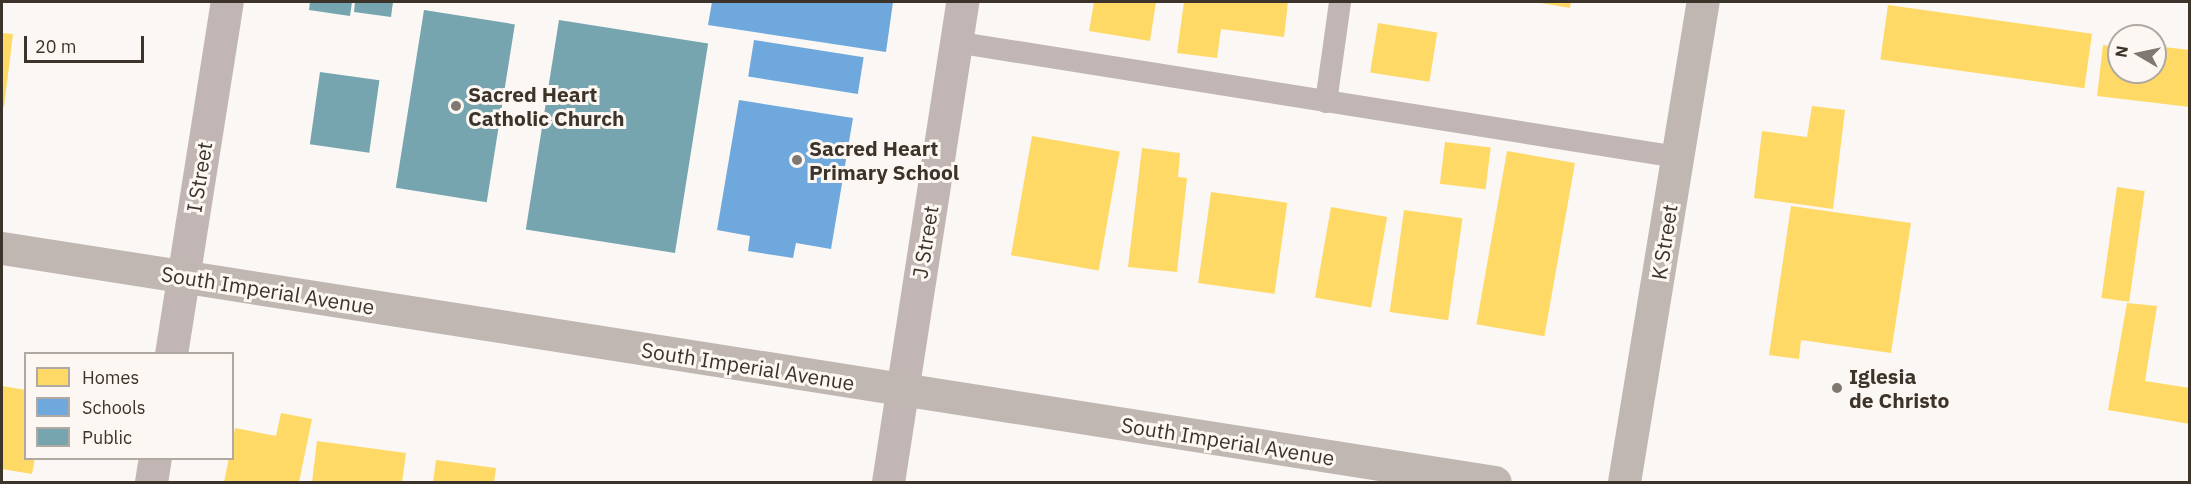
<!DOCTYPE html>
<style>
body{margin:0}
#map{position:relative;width:2191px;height:484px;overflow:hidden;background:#faf7f4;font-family:"IBM Plex Sans",sans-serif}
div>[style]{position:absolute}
.homes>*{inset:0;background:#ffd966;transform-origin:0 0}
.schools>*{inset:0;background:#6fa8dc;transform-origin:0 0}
.public>*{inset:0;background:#76a5af;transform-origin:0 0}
.lane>*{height:22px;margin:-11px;padding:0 11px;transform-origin:11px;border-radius:11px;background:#c1b6b3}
.street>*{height:33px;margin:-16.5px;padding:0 16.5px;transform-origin:16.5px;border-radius:16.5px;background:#c1b6b3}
.secondary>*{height:33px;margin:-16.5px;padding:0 16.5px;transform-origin:16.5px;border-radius:16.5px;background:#c0b6b2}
.dots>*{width:16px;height:16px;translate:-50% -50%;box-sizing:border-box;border:3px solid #fcf7f2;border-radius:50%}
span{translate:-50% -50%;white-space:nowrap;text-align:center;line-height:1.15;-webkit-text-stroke:6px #fcf7f2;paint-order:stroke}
.poi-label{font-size:21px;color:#3c332a;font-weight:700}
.left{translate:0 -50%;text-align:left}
.street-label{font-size:21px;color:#3c332a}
.frame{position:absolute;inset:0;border:3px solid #3c332a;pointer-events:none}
.legend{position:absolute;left:24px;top:352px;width:210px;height:108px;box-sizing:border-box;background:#fcf7f2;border:2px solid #afa9a2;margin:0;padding:8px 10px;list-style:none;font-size:18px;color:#3c332a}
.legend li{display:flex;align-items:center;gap:12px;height:30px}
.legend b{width:30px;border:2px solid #afa9a2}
.north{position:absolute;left:2107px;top:24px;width:60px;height:60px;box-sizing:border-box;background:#fcf7f2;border:2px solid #afa9a2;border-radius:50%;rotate:279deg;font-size:16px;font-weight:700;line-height:24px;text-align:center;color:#3c332a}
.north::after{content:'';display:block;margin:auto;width:21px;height:27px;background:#7e7871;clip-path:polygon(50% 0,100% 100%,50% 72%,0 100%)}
.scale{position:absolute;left:24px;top:36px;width:120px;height:27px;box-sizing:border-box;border:3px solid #3c332a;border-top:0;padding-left:8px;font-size:18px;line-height:21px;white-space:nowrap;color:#3c332a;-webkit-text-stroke:4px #fcf7f2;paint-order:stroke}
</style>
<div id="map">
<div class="homes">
<i style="clip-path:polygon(1094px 2px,1156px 2px,1150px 41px,1089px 31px)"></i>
<i style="clip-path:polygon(1184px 2px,1288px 2px,1284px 37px,1221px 29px,1217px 58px,1177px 53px)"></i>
<i style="clip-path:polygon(1535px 2px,1571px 2px,1570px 8px)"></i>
<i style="left:1888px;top:5px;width:206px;height:55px;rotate:8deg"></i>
<i style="left:1378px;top:23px;width:60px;height:50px;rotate:9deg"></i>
<i style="clip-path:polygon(2px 33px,13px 34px,4px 107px,2px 107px)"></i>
<i style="clip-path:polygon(2103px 45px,2119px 47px,2119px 72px,2155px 72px,2155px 46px,2190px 50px,2190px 107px,2097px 96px)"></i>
<i style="clip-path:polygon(1812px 106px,1845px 110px,1833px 209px,1754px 198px,1762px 131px,1807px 137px)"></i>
<i style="left:1032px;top:136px;width:89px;height:121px;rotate:10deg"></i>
<i style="left:1445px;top:142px;width:46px;height:42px;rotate:7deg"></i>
<i style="clip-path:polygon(1142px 148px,1180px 153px,1178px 177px,1187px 178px,1177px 272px,1128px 267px)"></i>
<i style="left:1507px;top:151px;width:69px;height:176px;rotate:10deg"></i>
<i style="left:2117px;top:187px;width:28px;height:112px;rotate:8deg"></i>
<i style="left:1211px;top:192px;width:77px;height:92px;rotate:8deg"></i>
<i style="clip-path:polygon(1791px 206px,1911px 223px,1891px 353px,1801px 340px,1799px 359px,1769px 355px)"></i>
<i style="left:1331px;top:207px;width:57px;height:92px;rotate:10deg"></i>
<i style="left:1404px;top:210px;width:59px;height:103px;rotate:8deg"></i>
<i style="clip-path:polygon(2127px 303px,2157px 306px,2145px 381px,2190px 388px,2190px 424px,2108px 410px)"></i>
<i style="clip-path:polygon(2px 386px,26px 390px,26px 458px,35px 458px,32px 474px,2px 469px)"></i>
<i style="clip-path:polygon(281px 413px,312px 419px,299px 482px,224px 482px,235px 428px,276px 436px)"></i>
<i style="clip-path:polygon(317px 441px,406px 453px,402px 482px,312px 482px)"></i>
<i style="clip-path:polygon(436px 460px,496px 468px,494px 482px,433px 482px)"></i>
</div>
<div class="schools">
<i style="clip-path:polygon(712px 2px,893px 2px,886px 52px,708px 25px)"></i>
<i style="left:754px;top:40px;width:111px;height:37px;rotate:9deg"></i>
<i style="clip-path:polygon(739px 100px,853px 118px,831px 249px,796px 243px,793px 258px,748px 251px,750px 236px,717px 230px)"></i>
</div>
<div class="public">
<i style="clip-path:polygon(310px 2px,352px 2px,350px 16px,309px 10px)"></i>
<i style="clip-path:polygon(355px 2px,393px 2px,391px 17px,354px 12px)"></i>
<i style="left:424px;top:10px;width:92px;height:180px;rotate:9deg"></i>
<i style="left:559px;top:20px;width:151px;height:212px;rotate:9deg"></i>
<i style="left:320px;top:72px;width:60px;height:73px;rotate:8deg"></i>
</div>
<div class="lane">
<i style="left:955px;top:42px;width:732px;rotate:9.04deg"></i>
<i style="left:1326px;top:102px;width:101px;rotate:-82deg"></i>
</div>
<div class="street">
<i style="left:171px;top:354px;width:356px;rotate:-81deg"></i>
<i style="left:151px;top:482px;width:24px;rotate:-81deg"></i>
<i style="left:888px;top:482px;width:486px;rotate:-81.2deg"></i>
</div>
<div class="secondary">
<i style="left:2px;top:248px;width:1511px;rotate:8.91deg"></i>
<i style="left:1624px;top:482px;width:486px;rotate:-80.7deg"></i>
</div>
<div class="dots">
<i style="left:456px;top:106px;background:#7e7871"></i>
<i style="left:797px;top:160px;background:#7e7871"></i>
<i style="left:1837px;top:388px;background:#7e7871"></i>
</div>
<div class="poi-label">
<span class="left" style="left:468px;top:106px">Sacred Heart<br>Catholic Church</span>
<span class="left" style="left:809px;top:160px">Sacred Heart<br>Primary School</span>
<span class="left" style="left:1849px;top:388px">Iglesia<br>de Christo</span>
</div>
<div class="street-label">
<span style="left:199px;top:177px;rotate:-81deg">I Street</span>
<span style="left:925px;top:242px;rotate:-81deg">J Street</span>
<span style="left:1664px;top:242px;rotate:-81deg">K Street</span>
<span style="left:268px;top:290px;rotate:9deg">South Imperial Avenue</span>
<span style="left:748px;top:366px;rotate:9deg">South Imperial Avenue</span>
<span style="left:1228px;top:441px;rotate:9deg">South Imperial Avenue</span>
</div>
<div class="frame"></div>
<ul class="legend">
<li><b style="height:16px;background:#ffd966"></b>Homes</li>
<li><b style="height:16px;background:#6fa8dc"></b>Schools</li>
<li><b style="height:16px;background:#76a5af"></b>Public</li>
</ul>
<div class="north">N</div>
<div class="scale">20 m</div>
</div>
